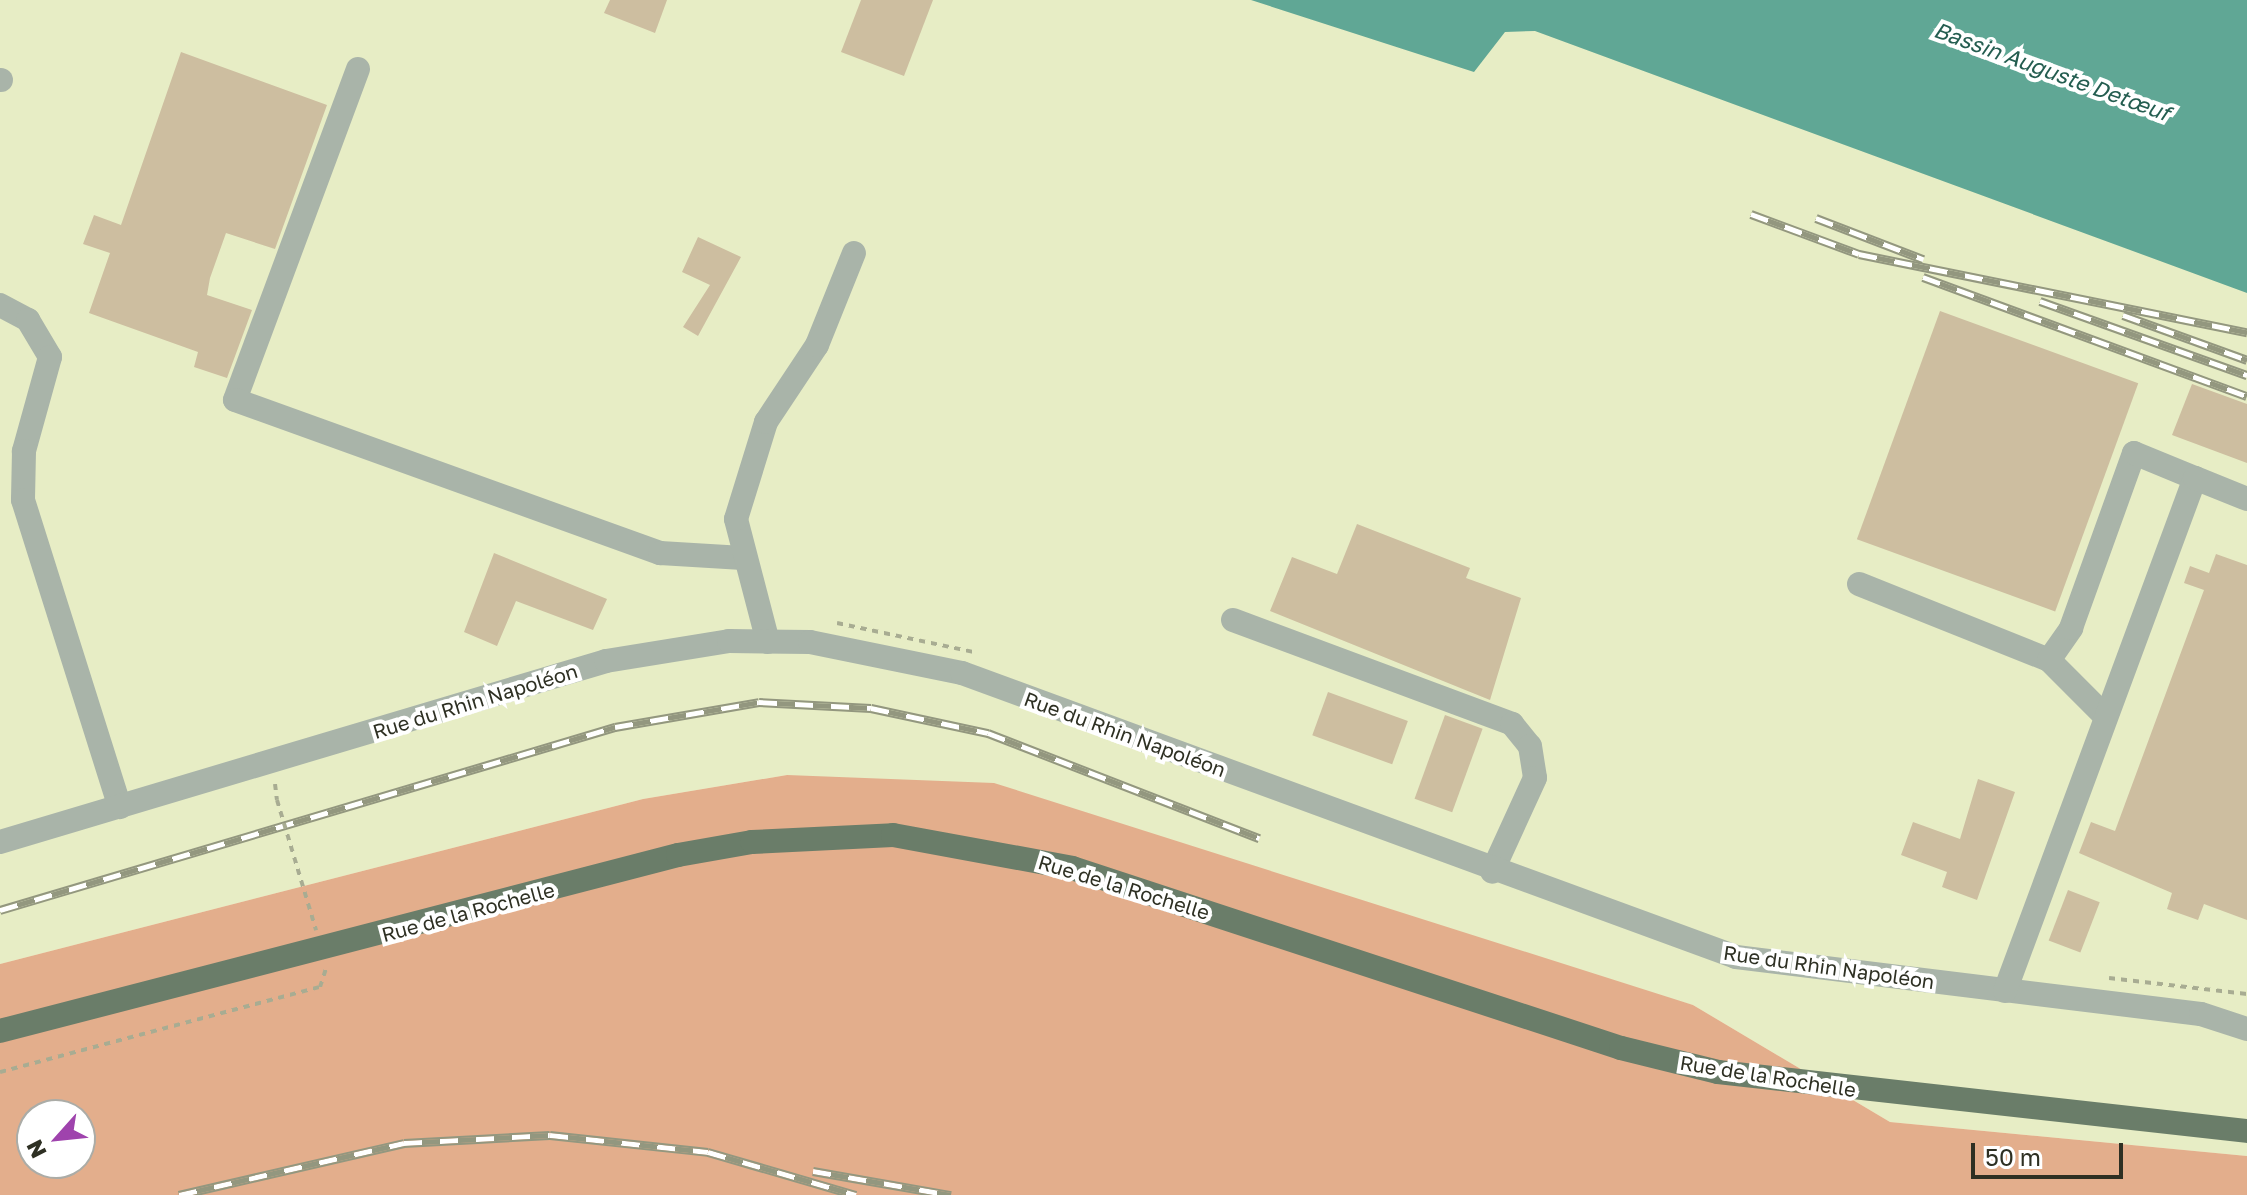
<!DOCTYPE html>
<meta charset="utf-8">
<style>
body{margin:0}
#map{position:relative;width:2247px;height:1195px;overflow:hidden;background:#f5fad8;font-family:"Golos Text",sans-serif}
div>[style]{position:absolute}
.built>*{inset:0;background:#e7edc5}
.forest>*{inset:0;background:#e3ae8c}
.water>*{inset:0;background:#60a795}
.building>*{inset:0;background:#cdbea0;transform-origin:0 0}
.path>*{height:4px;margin-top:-2px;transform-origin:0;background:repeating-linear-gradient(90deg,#a8ac92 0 6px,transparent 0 12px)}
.minor>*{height:24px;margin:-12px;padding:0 12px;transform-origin:12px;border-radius:12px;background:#a9b4a9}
.major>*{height:24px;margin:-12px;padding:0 12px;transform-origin:12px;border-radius:12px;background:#6a7d69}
.rail>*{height:9px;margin-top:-4.5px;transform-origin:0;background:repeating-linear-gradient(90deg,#fff 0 18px,#93977f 0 36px);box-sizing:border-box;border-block:2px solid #93977f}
.path-bridge>*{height:4px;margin-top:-2px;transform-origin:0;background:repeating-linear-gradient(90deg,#a8ac92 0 6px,transparent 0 12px)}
span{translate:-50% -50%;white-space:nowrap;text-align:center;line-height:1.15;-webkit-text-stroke:8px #fff;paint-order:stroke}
.street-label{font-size:20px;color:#2e3023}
.water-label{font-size:22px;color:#245d50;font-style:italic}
.north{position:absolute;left:16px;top:1099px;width:80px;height:80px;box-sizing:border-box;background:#fff;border:2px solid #abaca7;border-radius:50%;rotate:243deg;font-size:22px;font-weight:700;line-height:32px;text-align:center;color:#2e3023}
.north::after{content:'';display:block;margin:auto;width:28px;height:36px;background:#9f43ad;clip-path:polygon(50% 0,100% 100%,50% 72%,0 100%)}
.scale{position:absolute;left:1971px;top:1143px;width:152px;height:36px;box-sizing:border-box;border:4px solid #2e3023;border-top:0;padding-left:10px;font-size:24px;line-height:28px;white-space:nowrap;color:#2e3023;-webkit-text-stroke:6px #fff;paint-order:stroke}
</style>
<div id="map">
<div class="built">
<i style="clip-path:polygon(0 0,2247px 0,2247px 1156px,1890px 1122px,1693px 1005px,787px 775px,643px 799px,0 964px)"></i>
</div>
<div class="forest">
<i style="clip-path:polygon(evenodd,787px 775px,994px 783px,1693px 1005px,1890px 1122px,2247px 1156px,2247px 1195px,0 1195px,0 964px,643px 799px,787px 775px,32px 1115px,80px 1115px,80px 1163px,32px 1163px,32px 1115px)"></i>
</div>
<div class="water">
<i style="clip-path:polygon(1251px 0,2247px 0,2247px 293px,1535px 31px,1505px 32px,1474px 72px)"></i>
</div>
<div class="building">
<i style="clip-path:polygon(610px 0,667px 0,655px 33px,604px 13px)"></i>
<i style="clip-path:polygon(861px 0,933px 0,904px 76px,841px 52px)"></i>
<i style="clip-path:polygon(181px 52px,327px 105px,275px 249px,226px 233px,210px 278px,207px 295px,252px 310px,227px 378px,194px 367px,198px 352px,89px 313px,110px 253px,83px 244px,94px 215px,121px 225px)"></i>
<i style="clip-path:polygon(698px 237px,741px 257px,698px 336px,683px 327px,710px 285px,682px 272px)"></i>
<i style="left:1940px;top:311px;width:211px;height:243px;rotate:20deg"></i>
<i style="clip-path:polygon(2192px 384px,2247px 404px,2247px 463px,2172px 435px)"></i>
<i style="clip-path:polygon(1357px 524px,1470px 568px,1466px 578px,1521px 598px,1490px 700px,1270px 611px,1292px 557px,1337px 574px)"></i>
<i style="clip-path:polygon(494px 553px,607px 599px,593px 630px,516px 601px,497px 646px,464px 632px)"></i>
<i style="clip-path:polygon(2216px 554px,2247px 565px,2247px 920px,2204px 904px,2198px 920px,2167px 909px,2172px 893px,2079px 853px,2091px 822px,2115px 831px,2204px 590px,2184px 583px,2190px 566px,2209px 573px)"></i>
<i style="left:1328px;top:692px;width:85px;height:46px;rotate:20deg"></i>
<i style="left:1445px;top:715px;width:40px;height:89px;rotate:20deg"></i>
<i style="clip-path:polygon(1978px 779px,2015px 792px,1977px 900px,1942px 887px,1947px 872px,1901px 855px,1913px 822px,1960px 839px)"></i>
<i style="left:2068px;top:890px;width:34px;height:54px;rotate:21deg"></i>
</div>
<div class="path">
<i style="left:837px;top:623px;width:139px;rotate:12deg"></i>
<i style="left:275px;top:784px;width:16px;rotate:83deg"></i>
<i style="left:2109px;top:978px;width:139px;rotate:6.6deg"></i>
<i style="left:0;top:1072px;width:331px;rotate:-14.9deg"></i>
<i style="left:320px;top:987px;width:19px;rotate:-72deg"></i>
</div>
<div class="minor">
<i style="left:358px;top:69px;width:353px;rotate:110.4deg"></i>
<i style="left:235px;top:400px;width:452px;rotate:19.8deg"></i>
<i style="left:660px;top:553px;width:83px;rotate:3.4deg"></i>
<i style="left:0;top:80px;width:1px"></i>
<i style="left:0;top:305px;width:32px;rotate:28deg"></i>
<i style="left:28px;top:320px;width:43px;rotate:59.3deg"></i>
<i style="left:50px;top:357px;width:98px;rotate:105.5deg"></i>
<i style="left:24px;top:451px;width:49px;rotate:91.2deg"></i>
<i style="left:23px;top:500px;width:322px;rotate:72.5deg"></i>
<i style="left:1859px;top:584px;width:205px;rotate:21.8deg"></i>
<i style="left:2049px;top:660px;width:78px;rotate:45deg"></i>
<i style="left:1233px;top:620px;width:298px;rotate:20.4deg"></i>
<i style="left:1512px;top:724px;width:28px;rotate:51deg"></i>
<i style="left:1530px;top:746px;width:32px;rotate:81deg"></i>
<i style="left:1535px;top:778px;width:103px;rotate:114.6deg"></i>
<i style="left:768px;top:642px;width:127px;rotate:-104.6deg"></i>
<i style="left:736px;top:519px;width:102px;rotate:-72.8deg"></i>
<i style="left:766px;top:422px;width:92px;rotate:-56.5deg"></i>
<i style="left:817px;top:345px;width:99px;rotate:-68.1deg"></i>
<i style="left:2049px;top:660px;width:39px;rotate:-55deg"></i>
<i style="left:2071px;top:628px;width:186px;rotate:-70.2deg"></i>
<i style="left:2134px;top:453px;width:66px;rotate:22.3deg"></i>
<i style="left:0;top:842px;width:632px;rotate:-16.63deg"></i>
<i style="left:606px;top:661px;width:125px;rotate:-9.2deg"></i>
<i style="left:729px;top:641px;width:81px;rotate:0.7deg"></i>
<i style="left:810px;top:642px;width:155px;rotate:11.5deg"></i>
<i style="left:962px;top:673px;width:824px;rotate:20.15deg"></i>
<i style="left:1736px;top:957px;width:468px;rotate:7deg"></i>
<i style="left:2201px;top:1014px;width:48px;rotate:18.1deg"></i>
<i style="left:2005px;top:991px;width:547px;rotate:-69.68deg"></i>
<i style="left:2195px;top:478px;width:56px;rotate:22deg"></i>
</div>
<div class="major">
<i style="left:0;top:1031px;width:700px;rotate:-14.55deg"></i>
<i style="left:678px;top:855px;width:75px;rotate:-10deg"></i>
<i style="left:752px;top:842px;width:141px;rotate:-2.8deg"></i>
<i style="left:893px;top:835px;width:182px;rotate:10.4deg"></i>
<i style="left:1072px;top:868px;width:578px;rotate:18.15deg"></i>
<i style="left:1621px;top:1048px;width:100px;rotate:13.9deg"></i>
<i style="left:1718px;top:1072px;width:532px;rotate:6.36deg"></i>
</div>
<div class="rail">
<i style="left:1751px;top:214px;width:115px;rotate:20.3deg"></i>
<i style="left:1859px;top:254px;width:396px;rotate:11.4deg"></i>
<i style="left:1816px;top:218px;width:115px;rotate:21deg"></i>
<i style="left:1923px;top:277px;width:345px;rotate:20.2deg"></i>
<i style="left:2040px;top:301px;width:220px;rotate:19.7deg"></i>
<i style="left:2123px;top:315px;width:132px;rotate:19.9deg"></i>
<i style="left:0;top:910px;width:642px;rotate:-16.57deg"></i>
<i style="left:615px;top:727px;width:146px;rotate:-9.8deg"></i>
<i style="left:759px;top:702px;width:112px;rotate:3.1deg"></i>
<i style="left:871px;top:708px;width:120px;rotate:12.1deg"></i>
<i style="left:988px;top:733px;width:291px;rotate:21.2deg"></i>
<i style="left:813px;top:1171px;width:140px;rotate:9.9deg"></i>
<i style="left:179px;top:1195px;width:231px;rotate:-13deg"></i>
<i style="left:404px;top:1143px;width:146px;rotate:-3.1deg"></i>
<i style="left:550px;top:1135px;width:159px;rotate:6.1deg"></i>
<i style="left:708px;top:1152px;width:154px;rotate:16.2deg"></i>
</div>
<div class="path-bridge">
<i style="left:277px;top:800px;width:136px;rotate:73.3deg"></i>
</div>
<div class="street-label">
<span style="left:475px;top:701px;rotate:-17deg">Rue du Rhin Napoléon</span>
<span style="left:1125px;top:734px;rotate:20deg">Rue du Rhin Napoléon</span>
<span style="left:1124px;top:887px;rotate:17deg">Rue de la Rochelle</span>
<span style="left:468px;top:912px;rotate:-15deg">Rue de la Rochelle</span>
<span style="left:1829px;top:967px;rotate:8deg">Rue du Rhin Napoléon</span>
<span style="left:1768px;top:1076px;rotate:9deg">Rue de la Rochelle</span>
</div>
<div class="water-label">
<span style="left:2052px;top:71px;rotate:20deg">Bassin Auguste Detœuf</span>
</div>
<div class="north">N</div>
<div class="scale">50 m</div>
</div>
